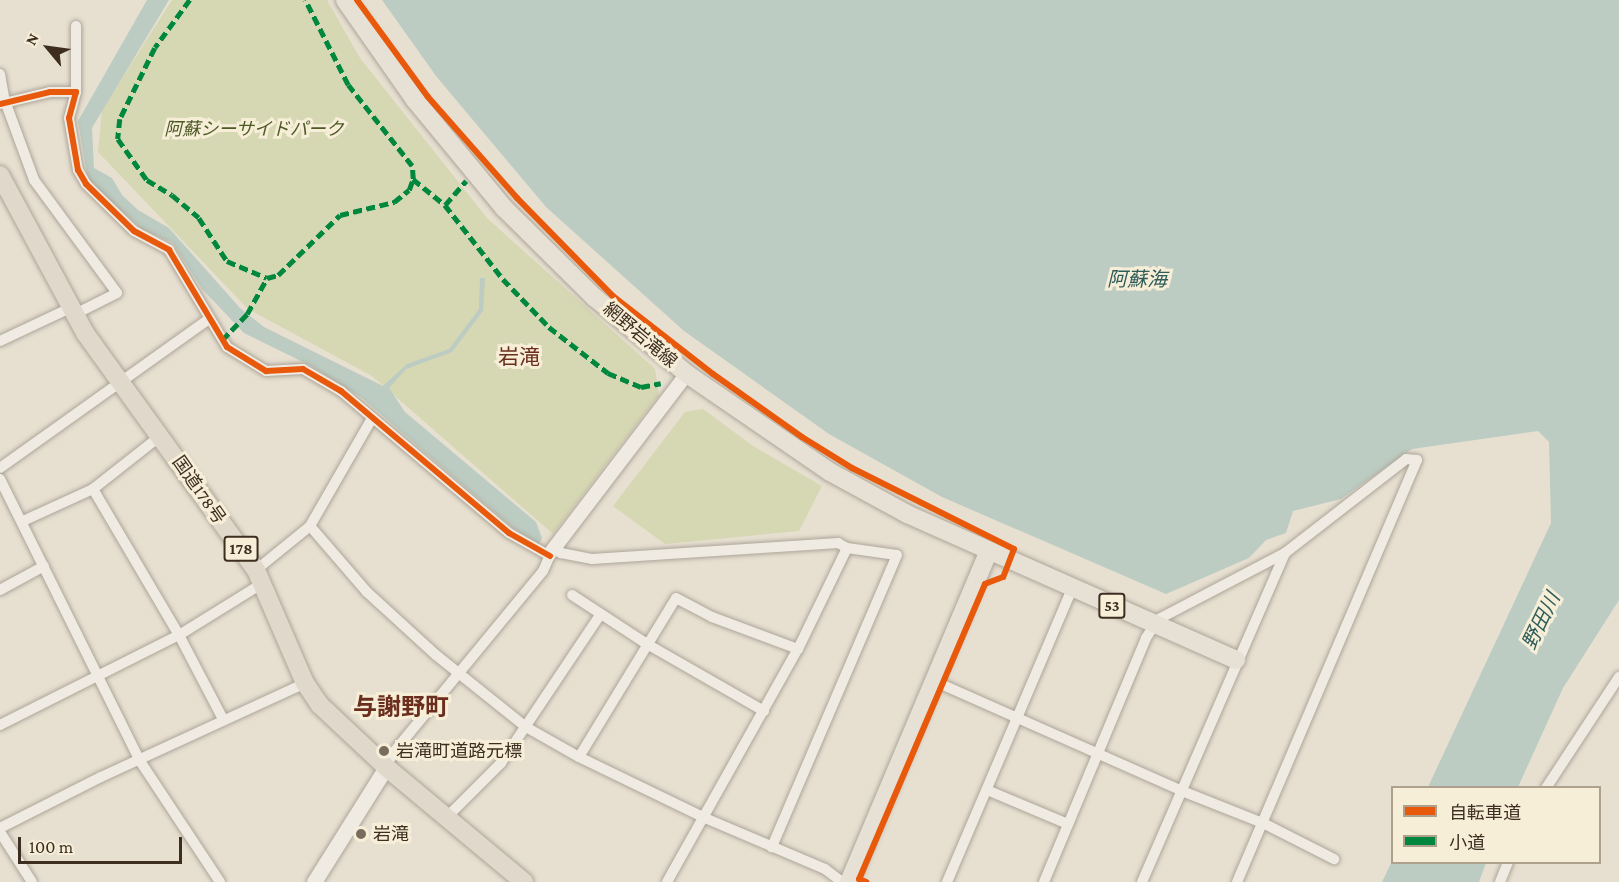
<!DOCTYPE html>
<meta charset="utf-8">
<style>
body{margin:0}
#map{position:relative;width:1619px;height:882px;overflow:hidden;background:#e7e0d1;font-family:"Crimson Pro","Noto Sans JP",serif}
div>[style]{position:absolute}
.green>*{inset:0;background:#d6d7b3}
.water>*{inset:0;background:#bcccc2}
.roads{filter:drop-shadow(0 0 2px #ada599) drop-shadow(0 0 2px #ada599)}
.minor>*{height:10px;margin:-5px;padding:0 5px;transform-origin:5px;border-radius:5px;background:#efebe3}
.tertiary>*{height:14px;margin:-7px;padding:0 7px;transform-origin:7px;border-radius:7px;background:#efebe3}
.secondary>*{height:15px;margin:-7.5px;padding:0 7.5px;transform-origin:7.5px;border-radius:7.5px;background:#efebe3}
.primary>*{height:18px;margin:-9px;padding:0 9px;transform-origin:9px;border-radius:9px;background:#e6e1d4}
.trunk>*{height:18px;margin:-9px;padding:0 9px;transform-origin:9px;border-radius:9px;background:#e0d9cb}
.quiet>*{height:4.5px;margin-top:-2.25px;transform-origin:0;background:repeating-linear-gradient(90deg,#00873e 0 9px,transparent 0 13.5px)}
.cycleway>*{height:6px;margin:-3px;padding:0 3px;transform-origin:3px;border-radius:3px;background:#e8590c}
.dots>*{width:16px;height:16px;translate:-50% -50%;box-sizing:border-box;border:3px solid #f7eed8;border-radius:50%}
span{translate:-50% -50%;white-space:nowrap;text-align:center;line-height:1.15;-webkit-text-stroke:6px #f7eed8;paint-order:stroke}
.shield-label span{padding:2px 4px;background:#f7eed8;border:2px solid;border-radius:4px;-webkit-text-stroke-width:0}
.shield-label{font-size:16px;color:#3d2e20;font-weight:700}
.park-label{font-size:18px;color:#4d5a26;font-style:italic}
.street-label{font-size:18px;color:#3d2e20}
.poi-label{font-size:18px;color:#3d2e20}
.left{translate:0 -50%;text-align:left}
.water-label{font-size:20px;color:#2f5d5a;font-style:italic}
.quarter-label{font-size:21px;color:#6b2e1e}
.district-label{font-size:24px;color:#6b2e1e;font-weight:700}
.legend{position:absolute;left:1391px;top:786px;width:210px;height:78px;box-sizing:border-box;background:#f7eed8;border:2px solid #ada18e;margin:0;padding:8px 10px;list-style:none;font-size:18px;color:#3d2e20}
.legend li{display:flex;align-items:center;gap:12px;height:30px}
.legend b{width:30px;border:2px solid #ada18e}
.north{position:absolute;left:18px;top:18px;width:60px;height:60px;-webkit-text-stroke:4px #f7eed8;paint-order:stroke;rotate:299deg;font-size:16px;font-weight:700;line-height:24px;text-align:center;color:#3d2e20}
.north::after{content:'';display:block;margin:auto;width:21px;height:27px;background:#3d2e20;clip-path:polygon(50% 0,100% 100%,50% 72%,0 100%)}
.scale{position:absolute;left:18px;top:837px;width:164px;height:27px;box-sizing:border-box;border:3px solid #3d2e20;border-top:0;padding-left:8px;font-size:18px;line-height:21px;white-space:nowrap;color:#3d2e20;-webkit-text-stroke:4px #f7eed8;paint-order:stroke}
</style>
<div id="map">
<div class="green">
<i style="clip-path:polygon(172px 0,327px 0,360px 58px,487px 218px,655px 369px,659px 395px,553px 534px,372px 376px,248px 309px,98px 152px,102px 110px)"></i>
<i style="clip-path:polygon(703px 409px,753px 446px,822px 486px,799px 531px,665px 544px,613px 506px,685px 412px)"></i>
</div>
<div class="water">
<i style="clip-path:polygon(147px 0,169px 0,92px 128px,94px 168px,112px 178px,122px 195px,138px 210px,169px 228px,240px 308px,264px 327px,383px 386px,407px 364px,449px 349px,479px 309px,480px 278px,485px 278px,483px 311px,452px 352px,406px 369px,389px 388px,405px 412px,536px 522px,542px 538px,539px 544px,514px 529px,362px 398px,311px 366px,244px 333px,202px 289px,173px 243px,142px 229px,88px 180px,78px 121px)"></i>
<i style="clip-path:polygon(382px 0,1619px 0,1619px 600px,1563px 688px,1518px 787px,1428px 787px,1551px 523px,1549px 442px,1538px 431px,1412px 449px,1341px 499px,1293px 511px,1286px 533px,1266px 540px,1249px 558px,1166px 594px,942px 497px,829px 434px,684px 331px,546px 207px,436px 76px)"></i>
<i style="clip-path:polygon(1392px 861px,1392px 862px,1486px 863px,1479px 882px,1382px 882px)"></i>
</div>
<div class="roads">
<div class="minor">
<i style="left:0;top:74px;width:27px;rotate:80deg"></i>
<i style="left:5px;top:101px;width:84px;rotate:69.8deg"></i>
<i style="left:34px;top:180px;width:140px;rotate:53.7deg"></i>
<i style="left:117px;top:293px;width:49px;rotate:153.4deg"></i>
<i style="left:76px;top:92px;width:66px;rotate:-90deg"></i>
<i style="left:0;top:104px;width:51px;rotate:-13.5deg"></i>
<i style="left:50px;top:92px;width:26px"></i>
<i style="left:76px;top:92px;width:27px;rotate:105deg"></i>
<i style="left:69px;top:118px;width:53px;rotate:80.2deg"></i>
<i style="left:78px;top:170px;width:16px;rotate:60deg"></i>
<i style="left:86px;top:184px;width:67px;rotate:44.4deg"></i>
<i style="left:134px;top:231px;width:40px;rotate:28deg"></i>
<i style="left:169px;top:250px;width:113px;rotate:59.1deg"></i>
<i style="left:227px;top:347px;width:46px;rotate:31.6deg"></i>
<i style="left:266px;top:371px;width:37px;rotate:-3deg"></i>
<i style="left:303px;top:369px;width:44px;rotate:30.1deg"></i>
<i style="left:341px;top:391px;width:220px;rotate:40.2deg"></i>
<i style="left:509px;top:533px;width:47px;rotate:29.3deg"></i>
<i style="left:0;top:341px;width:77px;rotate:-25.2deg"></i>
<i style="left:0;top:468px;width:257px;rotate:-35.5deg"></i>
<i style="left:0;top:479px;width:315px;rotate:63.6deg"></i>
<i style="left:140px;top:761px;width:145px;rotate:56.5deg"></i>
<i style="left:93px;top:489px;width:169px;rotate:59.5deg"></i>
<i style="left:179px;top:635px;width:95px;rotate:62.4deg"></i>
<i style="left:23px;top:521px;width:77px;rotate:-24.6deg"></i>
<i style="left:93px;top:489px;width:85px;rotate:-38.3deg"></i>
<i style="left:310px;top:526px;width:87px;rotate:49.2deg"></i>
<i style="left:367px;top:592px;width:93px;rotate:42.4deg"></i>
<i style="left:436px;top:655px;width:115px;rotate:38.7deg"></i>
<i style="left:526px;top:727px;width:61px;rotate:29.5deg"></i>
<i style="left:579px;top:757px;width:140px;rotate:25.8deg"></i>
<i style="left:705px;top:818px;width:130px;rotate:23deg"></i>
<i style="left:825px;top:869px;width:21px;rotate:37deg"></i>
<i style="left:555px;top:548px;width:8px;rotate:40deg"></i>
<i style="left:561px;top:553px;width:32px;rotate:11deg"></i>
<i style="left:592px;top:559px;width:247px;rotate:-3.7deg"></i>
<i style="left:838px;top:543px;width:10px;rotate:29deg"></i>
<i style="left:256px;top:570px;width:70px;rotate:-39.2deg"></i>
<i style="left:310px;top:526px;width:125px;rotate:-60.1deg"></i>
<i style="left:0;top:590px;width:50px;rotate:-28.6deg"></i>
<i style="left:572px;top:595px;width:90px;rotate:33.2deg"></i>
<i style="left:647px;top:644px;width:135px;rotate:29.8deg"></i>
<i style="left:1151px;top:623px;width:151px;rotate:-27.6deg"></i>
<i style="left:1285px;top:553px;width:153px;rotate:-37.8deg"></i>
<i style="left:1406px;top:459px;width:11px;rotate:5deg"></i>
<i style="left:1417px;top:460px;width:459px;rotate:113.1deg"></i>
<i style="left:934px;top:681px;width:271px;rotate:23.9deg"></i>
<i style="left:1182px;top:791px;width:87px;rotate:21.6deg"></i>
<i style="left:1263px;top:823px;width:80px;rotate:26.9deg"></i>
<i style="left:0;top:725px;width:200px;rotate:-26.7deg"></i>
<i style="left:179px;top:635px;width:99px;rotate:-31.8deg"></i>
<i style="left:579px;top:757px;width:186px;rotate:-58.6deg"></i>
<i style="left:676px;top:598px;width:41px;rotate:27.8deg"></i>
<i style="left:712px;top:617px;width:92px;rotate:20.4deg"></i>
<i style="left:386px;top:767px;width:16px;rotate:-63deg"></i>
<i style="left:393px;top:753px;width:236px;rotate:-50.5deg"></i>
<i style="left:543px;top:571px;width:22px;rotate:-66deg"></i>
<i style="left:1546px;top:788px;width:133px;rotate:-56.7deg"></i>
<i style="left:987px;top:790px;width:88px;rotate:22.8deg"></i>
<i style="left:446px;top:818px;width:78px;rotate:-45deg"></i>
<i style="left:501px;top:763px;width:178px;rotate:-56.2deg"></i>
<i style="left:0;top:828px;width:113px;rotate:-26.8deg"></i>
<i style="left:101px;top:777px;width:225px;rotate:-24.7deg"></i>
<i style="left:0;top:832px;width:59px;rotate:57.4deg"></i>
<i style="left:667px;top:882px;width:267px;rotate:-60.7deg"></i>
<i style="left:798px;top:649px;width:112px;rotate:-64.1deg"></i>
<i style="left:847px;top:548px;width:50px;rotate:8deg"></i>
<i style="left:897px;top:555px;width:318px;rotate:113.2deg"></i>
<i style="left:947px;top:882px;width:319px;rotate:-66.9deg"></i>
<i style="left:1044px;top:882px;width:264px;rotate:-67.3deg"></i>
<i style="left:1146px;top:638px;width:17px;rotate:-57deg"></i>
<i style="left:1142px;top:882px;width:359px;rotate:-66.5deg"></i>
<i style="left:1500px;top:882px;width:22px;rotate:-68deg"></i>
</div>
<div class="tertiary">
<i style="left:552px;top:551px;width:223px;rotate:-52.7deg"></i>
</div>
<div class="secondary">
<i style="left:314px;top:882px;width:136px;rotate:-57.9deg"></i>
</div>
<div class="primary">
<i style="left:345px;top:0;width:122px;rotate:55deg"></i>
<i style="left:415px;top:100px;width:140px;rotate:50.5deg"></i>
<i style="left:504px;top:208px;width:127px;rotate:44.7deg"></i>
<i style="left:594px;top:297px;width:121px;rotate:39.6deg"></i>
<i style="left:687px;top:374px;width:173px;rotate:34.4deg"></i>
<i style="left:830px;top:472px;width:88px;rotate:28.6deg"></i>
<i style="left:907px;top:514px;width:360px;rotate:23.9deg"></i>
<i style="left:849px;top:882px;width:357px;rotate:-67.1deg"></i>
</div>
<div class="trunk">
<i style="left:0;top:175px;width:179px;rotate:61.7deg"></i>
<i style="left:85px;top:333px;width:292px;rotate:54.2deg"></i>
<i style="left:256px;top:570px;width:123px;rotate:66.6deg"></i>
<i style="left:305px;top:683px;width:27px;rotate:56deg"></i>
<i style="left:320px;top:705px;width:91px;rotate:43.2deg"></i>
<i style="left:386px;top:767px;width:180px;rotate:39.8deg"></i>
</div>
</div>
<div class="quiet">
<i style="left:190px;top:0;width:59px;rotate:126.1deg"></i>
<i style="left:155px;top:48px;width:79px;rotate:116.2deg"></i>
<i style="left:120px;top:119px;width:20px;rotate:96deg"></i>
<i style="left:118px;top:139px;width:50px;rotate:54.7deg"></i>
<i style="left:147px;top:180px;width:29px;rotate:31deg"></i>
<i style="left:172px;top:195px;width:35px;rotate:40deg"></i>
<i style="left:199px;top:218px;width:51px;rotate:56.9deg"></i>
<i style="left:227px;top:261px;width:43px;rotate:23deg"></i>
<i style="left:267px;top:278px;width:11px;rotate:-15deg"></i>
<i style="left:278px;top:275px;width:86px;rotate:-44.1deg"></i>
<i style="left:340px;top:215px;width:56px;rotate:-13.5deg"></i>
<i style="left:394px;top:202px;width:19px;rotate:-39deg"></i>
<i style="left:409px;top:190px;width:12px;rotate:-70deg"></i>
<i style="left:413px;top:179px;width:13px;rotate:-94deg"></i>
<i style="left:412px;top:166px;width:103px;rotate:-128.3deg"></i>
<i style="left:348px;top:85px;width:95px;rotate:-116.8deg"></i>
<i style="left:413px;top:179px;width:41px;rotate:39.1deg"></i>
<i style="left:445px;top:205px;width:94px;rotate:51.9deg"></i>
<i style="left:503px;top:279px;width:66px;rotate:46.2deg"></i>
<i style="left:549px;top:327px;width:75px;rotate:37.9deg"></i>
<i style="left:608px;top:373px;width:36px;rotate:23deg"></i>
<i style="left:641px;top:387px;width:20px;rotate:-11deg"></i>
<i style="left:445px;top:205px;width:32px;rotate:-49deg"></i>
<i style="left:222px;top:340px;width:36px;rotate:-46deg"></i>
<i style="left:247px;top:314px;width:41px;rotate:-60.9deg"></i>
</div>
<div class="cycleway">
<i style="left:357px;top:0;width:120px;rotate:53.8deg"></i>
<i style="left:428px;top:97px;width:135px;rotate:48.6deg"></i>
<i style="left:517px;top:198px;width:137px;rotate:45.6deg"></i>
<i style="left:613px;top:296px;width:127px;rotate:38deg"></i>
<i style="left:713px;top:374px;width:109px;rotate:35.3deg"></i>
<i style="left:802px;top:437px;width:59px;rotate:31.8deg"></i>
<i style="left:852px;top:468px;width:181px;rotate:26.6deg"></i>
<i style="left:1014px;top:549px;width:30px;rotate:111deg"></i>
<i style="left:1003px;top:577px;width:19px;rotate:159deg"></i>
<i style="left:985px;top:584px;width:321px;rotate:113.1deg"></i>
<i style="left:859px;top:879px;width:8px;rotate:23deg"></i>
<i style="left:0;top:104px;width:51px;rotate:-13.5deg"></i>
<i style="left:50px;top:92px;width:26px"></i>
<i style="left:76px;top:92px;width:27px;rotate:105deg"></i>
<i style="left:69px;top:118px;width:53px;rotate:80.2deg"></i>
<i style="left:78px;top:170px;width:16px;rotate:60deg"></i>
<i style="left:86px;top:184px;width:67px;rotate:44.4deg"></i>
<i style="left:134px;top:231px;width:40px;rotate:28deg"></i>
<i style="left:169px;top:250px;width:113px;rotate:59.1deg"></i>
<i style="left:227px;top:347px;width:46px;rotate:31.6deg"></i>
<i style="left:266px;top:371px;width:37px;rotate:-3deg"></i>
<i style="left:303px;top:369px;width:44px;rotate:30.1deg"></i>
<i style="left:341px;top:391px;width:220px;rotate:40.2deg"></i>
<i style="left:509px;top:533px;width:47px;rotate:29.3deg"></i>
</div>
<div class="dots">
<i style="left:384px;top:751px;background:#786c5e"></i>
<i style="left:361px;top:834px;background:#786c5e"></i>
</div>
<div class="shield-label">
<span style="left:241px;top:549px">178</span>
<span style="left:1112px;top:606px">53</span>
</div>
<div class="park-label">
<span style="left:254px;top:129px">阿蘇シーサイドパーク</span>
</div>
<div class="street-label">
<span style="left:640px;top:335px;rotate:40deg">網野岩滝線</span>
<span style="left:199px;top:490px;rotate:55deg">国道178号</span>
</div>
<div class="poi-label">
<span class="left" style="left:396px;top:751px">岩滝町道路元標</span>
<span class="left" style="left:373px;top:834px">岩滝</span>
</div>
<div class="water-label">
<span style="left:1137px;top:279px">阿蘇海</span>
<span style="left:1541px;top:621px;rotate:-64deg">野田川</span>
</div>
<div class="quarter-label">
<span style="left:519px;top:357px">岩滝</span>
</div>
<div class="district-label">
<span style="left:401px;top:707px">与謝野町</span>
</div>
<ul class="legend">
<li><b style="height:8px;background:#e8590c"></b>自転車道</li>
<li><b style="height:8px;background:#00873e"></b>小道</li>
</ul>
<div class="north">N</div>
<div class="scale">100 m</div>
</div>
